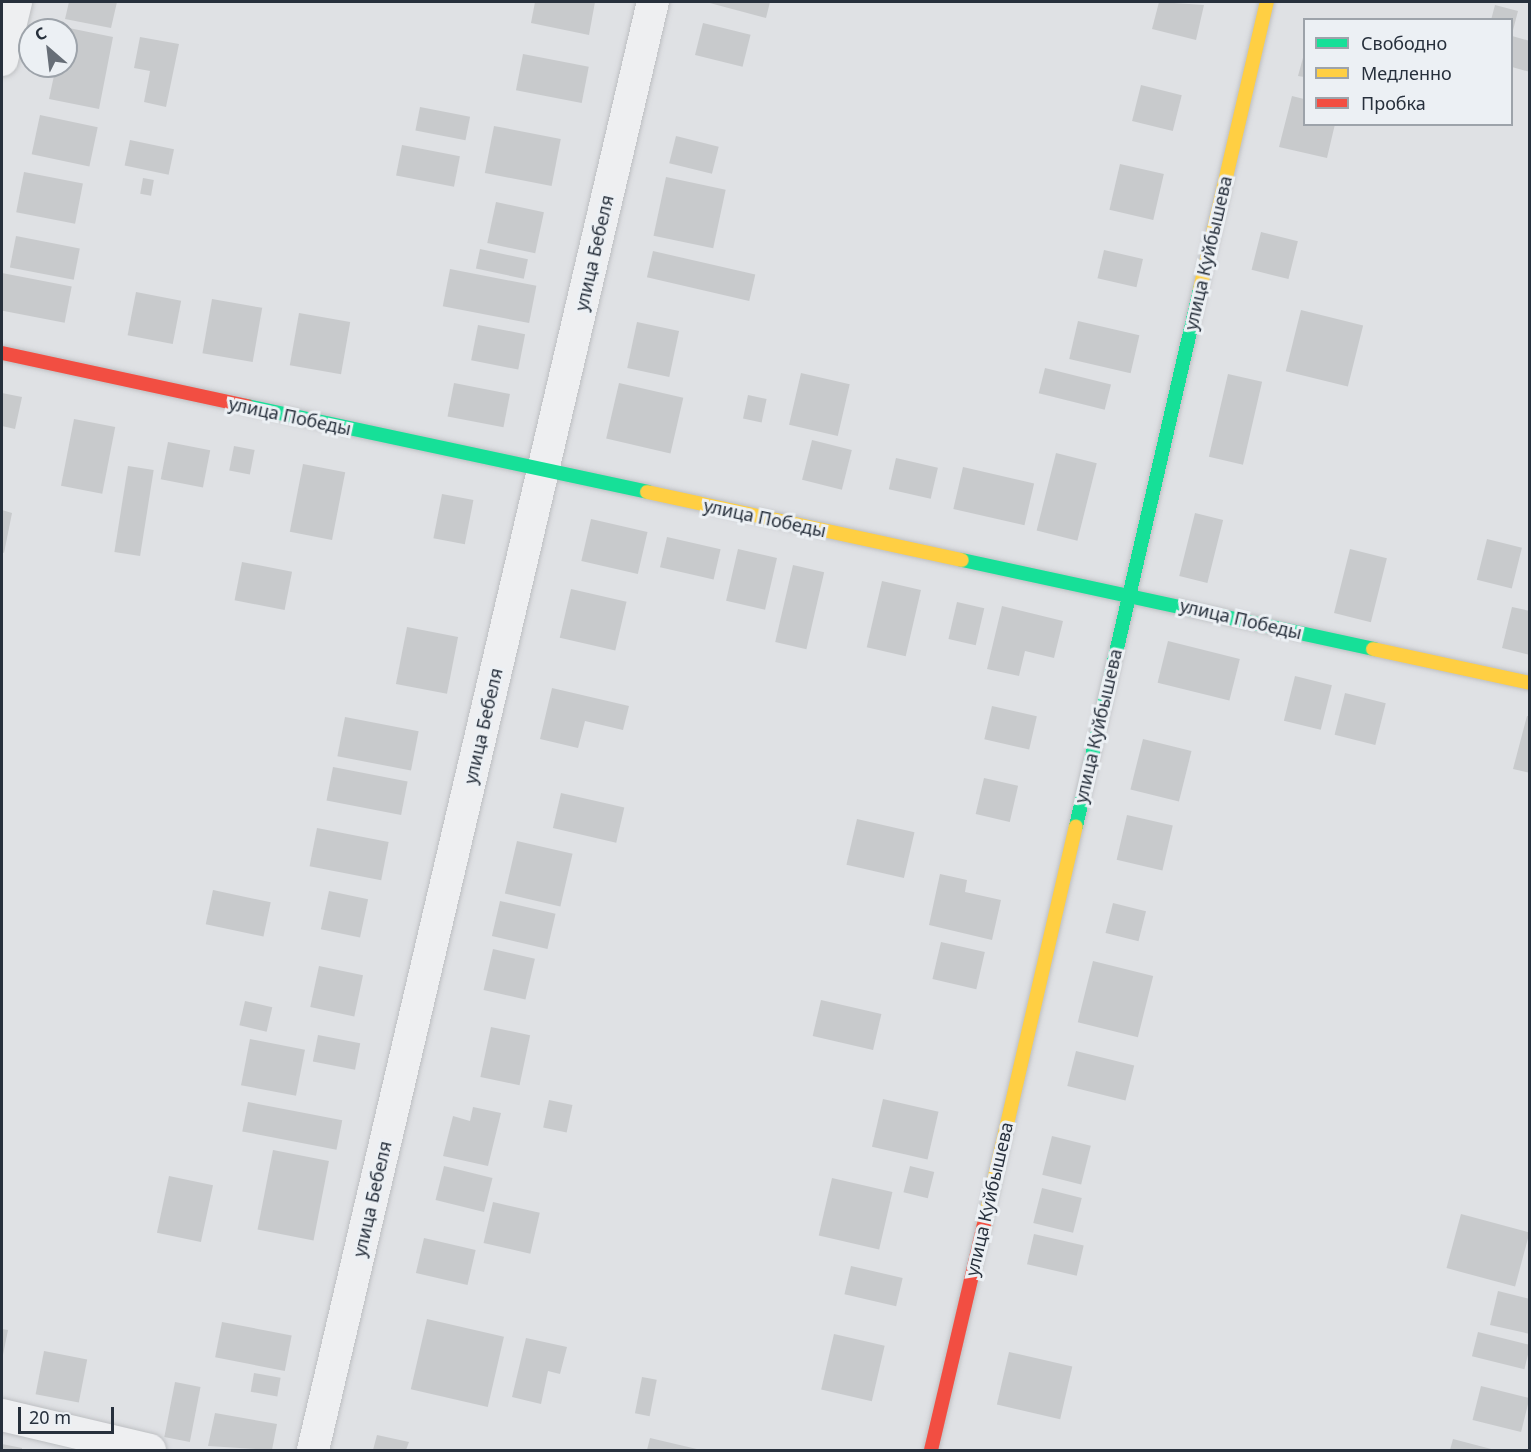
<!DOCTYPE html>
<meta charset="utf-8">
<style>
body{margin:0}
#map{position:relative;width:1531px;height:1452px;overflow:hidden;background:#dfe1e4;font-family:"Noto Sans",sans-serif}
div>[style]{position:absolute}
.building>*{inset:0;background:#c8cacc;transform-origin:0 0}
.roads{filter:drop-shadow(0 0 2px #bdbfc2) drop-shadow(0 0 2px #bdbfc2)}
.street>*{height:32px;margin:-16px;padding:0 16px;transform-origin:16px;border-radius:16px;background:#eeeff1}
.fast>*{height:14px;margin:-7px;padding:0 7px;transform-origin:7px;border-radius:7px;background:#16e098}
.slow>*{height:14px;margin:-7px;padding:0 7px;transform-origin:7px;border-radius:7px;background:#ffcf43}
.jam>*{height:14px;margin:-7px;padding:0 7px;transform-origin:7px;border-radius:7px;background:#f24e42}
span{translate:-50% -50%;white-space:nowrap;text-align:center;line-height:1.15;-webkit-text-stroke:6px #ecf0f4;paint-order:stroke}
.street-label{font-size:18px;color:#27303c}
.frame{position:absolute;inset:0;border:3px solid #27303c;pointer-events:none}
.legend{position:absolute;left:1303px;top:18px;width:210px;height:108px;box-sizing:border-box;background:#ecf0f4;border:2px solid #9da3aa;margin:0;padding:8px 10px;list-style:none;font-size:18px;color:#27303c}
.legend li{display:flex;align-items:center;gap:12px;height:30px}
.legend b{width:30px;border:2px solid #9da3aa}
.north{position:absolute;left:18px;top:18px;width:60px;height:60px;box-sizing:border-box;background:#ecf0f4;border:2px solid #9da3aa;border-radius:50%;rotate:332deg;font-size:16px;font-weight:700;line-height:24px;text-align:center;color:#27303c}
.north::after{content:'';display:block;margin:auto;width:21px;height:27px;background:#676e77;clip-path:polygon(50% 0,100% 100%,50% 72%,0 100%)}
.scale{position:absolute;left:18px;top:1407px;width:96px;height:27px;box-sizing:border-box;border:3px solid #27303c;border-top:0;padding-left:8px;font-size:18px;line-height:21px;white-space:nowrap;color:#27303c;-webkit-text-stroke:4px #ecf0f4;paint-order:stroke}
</style>
<div id="map">
<div class="building">
<i style="clip-path:polygon(69px 2px,117px 2px,111px 28px,65px 19px)"></i>
<i style="clip-path:polygon(535px 2px,595px 2px,589px 35px,531px 23px)"></i>
<i style="clip-path:polygon(706px 2px,770px 2px,766px 18px)"></i>
<i style="clip-path:polygon(1159px 2px,1204px 5px,1196px 40px,1152px 29px)"></i>
<i style="clip-path:polygon(1495px 5px,1518px 11px,1512px 34px,1512px 20px,1491px 20px)"></i>
<i style="left:703px;top:23px;width:49px;height:33px;rotate:14deg"></i>
<i style="clip-path:polygon(64px 27px,113px 37px,99px 109px,49px 99px,56px 66px,66px 66px)"></i>
<i style="clip-path:polygon(1512px 36px,1530px 41px,1530px 72px,1512px 67px)"></i>
<i style="clip-path:polygon(140px 37px,179px 44px,166px 107px,144px 102px,150px 71px,134px 68px)"></i>
<i style="left:523px;top:54px;width:67px;height:37px;rotate:11deg"></i>
<i style="clip-path:polygon(1304px 54px,1304px 77px,1298px 76px)"></i>
<i style="left:1141px;top:85px;width:42px;height:37px;rotate:14deg"></i>
<i style="clip-path:polygon(1292px 96px,1304px 99px,1304px 124px,1335px 124px,1327px 158px,1279px 147px)"></i>
<i style="left:420px;top:107px;width:51px;height:24px;rotate:11deg"></i>
<i style="left:40px;top:115px;width:59px;height:40px;rotate:12deg"></i>
<i style="left:494px;top:126px;width:68px;height:48px;rotate:11deg"></i>
<i style="left:676px;top:136px;width:44px;height:28px;rotate:14deg"></i>
<i style="left:130px;top:140px;width:45px;height:26px;rotate:12deg"></i>
<i style="left:402px;top:145px;width:59px;height:31px;rotate:11deg"></i>
<i style="left:1120px;top:164px;width:45px;height:47px;rotate:13deg"></i>
<i style="left:24px;top:172px;width:60px;height:41px;rotate:11deg"></i>
<i style="left:666px;top:177px;width:61px;height:60px;rotate:12deg"></i>
<i style="left:143px;top:178px;width:11px;height:16px;rotate:10deg"></i>
<i style="left:496px;top:202px;width:49px;height:42px;rotate:12deg"></i>
<i style="left:1261px;top:232px;width:38px;height:39px;rotate:14deg"></i>
<i style="left:16px;top:236px;width:65px;height:32px;rotate:11deg"></i>
<i style="left:480px;top:249px;width:49px;height:20px;rotate:12deg"></i>
<i style="left:1104px;top:250px;width:40px;height:29px;rotate:13deg"></i>
<i style="left:653px;top:251px;width:105px;height:27px;rotate:13deg"></i>
<i style="left:450px;top:269px;width:88px;height:38px;rotate:11deg"></i>
<i style="left:2px;top:273px;width:71px;height:37px;rotate:11deg"></i>
<i style="left:136px;top:292px;width:46px;height:44px;rotate:11deg"></i>
<i style="left:212px;top:299px;width:51px;height:55px;rotate:10deg"></i>
<i style="left:1301px;top:310px;width:64px;height:63px;rotate:14deg"></i>
<i style="left:299px;top:313px;width:52px;height:53px;rotate:10deg"></i>
<i style="left:1078px;top:321px;width:63px;height:39px;rotate:13deg"></i>
<i style="left:637px;top:322px;width:43px;height:47px;rotate:12deg"></i>
<i style="left:478px;top:325px;width:48px;height:36px;rotate:11deg"></i>
<i style="left:1045px;top:368px;width:68px;height:26px;rotate:14deg"></i>
<i style="left:801px;top:373px;width:50px;height:53px;rotate:13deg"></i>
<i style="left:1228px;top:374px;width:35px;height:85px;rotate:13deg"></i>
<i style="left:454px;top:383px;width:57px;height:34px;rotate:11deg"></i>
<i style="left:619px;top:383px;width:66px;height:57px;rotate:13deg"></i>
<i style="clip-path:polygon(2px 393px,22px 397px,15px 429px,2px 426px)"></i>
<i style="left:748px;top:395px;width:19px;height:24px;rotate:12deg"></i>
<i style="left:74px;top:419px;width:42px;height:68px;rotate:11deg"></i>
<i style="left:812px;top:440px;width:41px;height:41px;rotate:14deg"></i>
<i style="left:168px;top:442px;width:43px;height:38px;rotate:11deg"></i>
<i style="left:234px;top:446px;width:21px;height:25px;rotate:11deg"></i>
<i style="left:1056px;top:453px;width:42px;height:80px;rotate:14deg"></i>
<i style="left:896px;top:458px;width:43px;height:32px;rotate:13deg"></i>
<i style="left:303px;top:464px;width:43px;height:69px;rotate:11deg"></i>
<i style="left:128px;top:466px;width:26px;height:87px;rotate:9deg"></i>
<i style="left:963px;top:467px;width:73px;height:43px;rotate:13deg"></i>
<i style="left:442px;top:494px;width:32px;height:45px;rotate:11deg"></i>
<i style="clip-path:polygon(2px 510px,12px 513px,4px 553px,2px 552px)"></i>
<i style="left:1195px;top:513px;width:29px;height:65px;rotate:14deg"></i>
<i style="left:591px;top:519px;width:58px;height:43px;rotate:13deg"></i>
<i style="left:667px;top:537px;width:55px;height:31px;rotate:13deg"></i>
<i style="left:1487px;top:539px;width:36px;height:42px;rotate:14deg"></i>
<i style="left:738px;top:549px;width:40px;height:53px;rotate:13deg"></i>
<i style="left:1350px;top:549px;width:38px;height:66px;rotate:14deg"></i>
<i style="left:242px;top:562px;width:51px;height:39px;rotate:11deg"></i>
<i style="left:793px;top:565px;width:32px;height:79px;rotate:13deg"></i>
<i style="left:882px;top:581px;width:40px;height:68px;rotate:13deg"></i>
<i style="left:571px;top:589px;width:57px;height:50px;rotate:13deg"></i>
<i style="left:957px;top:602px;width:28px;height:38px;rotate:13deg"></i>
<i style="clip-path:polygon(1002px 606px,1063px 621px,1054px 658px,1025px 651px,1019px 676px,987px 669px)"></i>
<i style="clip-path:polygon(1512px 607px,1530px 611px,1530px 655px,1502px 648px)"></i>
<i style="left:407px;top:627px;width:52px;height:58px;rotate:11deg"></i>
<i style="left:1168px;top:641px;width:74px;height:43px;rotate:14deg"></i>
<i style="left:1295px;top:676px;width:38px;height:46px;rotate:14deg"></i>
<i style="clip-path:polygon(552px 688px,629px 706px,623px 730px,585px 721px,578px 748px,540px 739px)"></i>
<i style="left:1345px;top:693px;width:42px;height:43px;rotate:14deg"></i>
<i style="left:992px;top:706px;width:46px;height:34px;rotate:13deg"></i>
<i style="clip-path:polygon(1527px 716px,1530px 716px,1530px 773px,1513px 769px)"></i>
<i style="left:345px;top:717px;width:75px;height:40px;rotate:11deg"></i>
<i style="left:1143px;top:739px;width:50px;height:52px;rotate:14deg"></i>
<i style="left:333px;top:767px;width:76px;height:34px;rotate:11deg"></i>
<i style="left:984px;top:778px;width:35px;height:37px;rotate:13deg"></i>
<i style="left:561px;top:793px;width:65px;height:36px;rotate:13deg"></i>
<i style="left:1127px;top:815px;width:47px;height:46px;rotate:13deg"></i>
<i style="left:857px;top:819px;width:59px;height:47px;rotate:13deg"></i>
<i style="left:317px;top:828px;width:73px;height:39px;rotate:11deg"></i>
<i style="left:517px;top:841px;width:57px;height:54px;rotate:13deg"></i>
<i style="clip-path:polygon(940px 874px,967px 880px,965px 892px,1001px 900px,992px 940px,929px 925px)"></i>
<i style="left:213px;top:890px;width:59px;height:35px;rotate:12deg"></i>
<i style="left:329px;top:891px;width:40px;height:39px;rotate:12deg"></i>
<i style="left:500px;top:901px;width:57px;height:36px;rotate:13deg"></i>
<i style="left:1113px;top:903px;width:34px;height:31px;rotate:14deg"></i>
<i style="left:941px;top:942px;width:45px;height:38px;rotate:13deg"></i>
<i style="left:493px;top:949px;width:43px;height:42px;rotate:13deg"></i>
<i style="left:1093px;top:961px;width:62px;height:63px;rotate:14deg"></i>
<i style="left:319px;top:966px;width:45px;height:42px;rotate:12deg"></i>
<i style="left:821px;top:1000px;width:62px;height:37px;rotate:13deg"></i>
<i style="left:245px;top:1001px;width:28px;height:25px;rotate:13deg"></i>
<i style="left:491px;top:1027px;width:40px;height:51px;rotate:12deg"></i>
<i style="left:318px;top:1035px;width:43px;height:27px;rotate:11deg"></i>
<i style="left:250px;top:1039px;width:56px;height:47px;rotate:11deg"></i>
<i style="left:1076px;top:1051px;width:60px;height:36px;rotate:14deg"></i>
<i style="left:883px;top:1099px;width:57px;height:49px;rotate:13deg"></i>
<i style="left:549px;top:1100px;width:24px;height:28px;rotate:12deg"></i>
<i style="left:248px;top:1102px;width:96px;height:30px;rotate:11deg"></i>
<i style="clip-path:polygon(473px 1107px,501px 1113px,488px 1166px,443px 1156px,453px 1116px,470px 1121px)"></i>
<i style="left:1052px;top:1136px;width:40px;height:40px;rotate:14deg"></i>
<i style="left:273px;top:1150px;width:57px;height:81px;rotate:11deg"></i>
<i style="left:444px;top:1166px;width:50px;height:35px;rotate:14deg"></i>
<i style="left:910px;top:1166px;width:25px;height:27px;rotate:14deg"></i>
<i style="left:169px;top:1176px;width:45px;height:58px;rotate:12deg"></i>
<i style="left:832px;top:1178px;width:62px;height:59px;rotate:13deg"></i>
<i style="left:1042px;top:1188px;width:41px;height:36px;rotate:14deg"></i>
<i style="left:493px;top:1202px;width:48px;height:42px;rotate:13deg"></i>
<i style="left:1461px;top:1214px;width:71px;height:56px;rotate:15deg"></i>
<i style="left:1034px;top:1234px;width:51px;height:31px;rotate:13deg"></i>
<i style="left:424px;top:1238px;width:53px;height:36px;rotate:13deg"></i>
<i style="left:851px;top:1266px;width:53px;height:29px;rotate:13deg"></i>
<i style="clip-path:polygon(1498px 1291px,1530px 1299px,1530px 1334px,1490px 1325px)"></i>
<i style="left:427px;top:1319px;width:79px;height:72px;rotate:13deg"></i>
<i style="left:222px;top:1322px;width:71px;height:36px;rotate:11deg"></i>
<i style="clip-path:polygon(2px 1329px,8px 1330px,3px 1355px,2px 1355px)"></i>
<i style="left:1478px;top:1332px;width:54px;height:25px;rotate:14deg"></i>
<i style="left:834px;top:1334px;width:52px;height:57px;rotate:13deg"></i>
<i style="clip-path:polygon(526px 1338px,567px 1347px,560px 1374px,548px 1371px,541px 1404px,512px 1397px)"></i>
<i style="left:44px;top:1351px;width:44px;height:44px;rotate:11deg"></i>
<i style="left:1009px;top:1352px;width:65px;height:54px;rotate:13deg"></i>
<i style="left:254px;top:1373px;width:27px;height:19px;rotate:10deg"></i>
<i style="left:642px;top:1377px;width:15px;height:37px;rotate:11deg"></i>
<i style="left:175px;top:1382px;width:26px;height:56px;rotate:11deg"></i>
<i style="left:1481px;top:1386px;width:50px;height:35px;rotate:14deg"></i>
<i style="clip-path:polygon(215px 1413px,277px 1424px,272px 1450px,208px 1446px)"></i>
<i style="clip-path:polygon(377px 1435px,409px 1442px,406px 1450px,373px 1450px)"></i>
<i style="clip-path:polygon(650px 1438px,701px 1450px,647px 1450px)"></i>
<i style="clip-path:polygon(1453px 1439px,1495px 1450px,1450px 1450px)"></i>
<i style="clip-path:polygon(2px 1444px,22px 1448px,22px 1450px,2px 1450px)"></i>
</div>
<div class="roads">
<div class="street">
<i style="left:2px;top:60px;width:60px;rotate:-76.4deg"></i>
<i style="left:2px;top:1415px;width:152px;rotate:13.3deg"></i>
<i style="left:313px;top:1450px;width:1487px;rotate:-76.79deg"></i>
</div>
<div class="fast">
<i style="left:247px;top:406px;width:409px;rotate:12.1deg"></i>
<i style="left:962px;top:560px;width:421px;rotate:12.2deg"></i>
<i style="left:1076px;top:826px;width:551px;rotate:-77deg"></i>
</div>
<div class="slow">
<i style="left:1200px;top:289px;width:295px;rotate:-76.9deg"></i>
<i style="left:647px;top:492px;width:322px;rotate:12.2deg"></i>
<i style="left:1373px;top:649px;width:161px;rotate:12.2deg"></i>
<i style="left:984px;top:1224px;width:408px;rotate:-77deg"></i>
</div>
<div class="jam">
<i style="left:2px;top:353px;width:251px;rotate:12.2deg"></i>
<i style="left:931px;top:1450px;width:232px;rotate:-76.8deg"></i>
</div>
</div>
<div class="street-label">
<span style="left:594px;top:253px;rotate:-77deg">улица Бебеля</span>
<span style="left:1208px;top:253px;rotate:-77deg">улица Куйбышева</span>
<span style="left:290px;top:416px;rotate:12deg">улица Победы</span>
<span style="left:765px;top:518px;rotate:12deg">улица Победы</span>
<span style="left:1241px;top:619px;rotate:13deg">улица Победы</span>
<span style="left:483px;top:726px;rotate:-77deg">улица Бебеля</span>
<span style="left:1098px;top:726px;rotate:-77deg">улица Куйбышева</span>
<span style="left:372px;top:1199px;rotate:-77deg">улица Бебеля</span>
<span style="left:989px;top:1199px;rotate:-77deg">улица Куйбышева</span>
</div>
<div class="frame"></div>
<ul class="legend">
<li><b style="height:8px;background:#16e098"></b>Свободно</li>
<li><b style="height:8px;background:#ffcf43"></b>Медленно</li>
<li><b style="height:8px;background:#f24e42"></b>Пробка</li>
</ul>
<div class="north">С</div>
<div class="scale">20 m</div>
</div>
